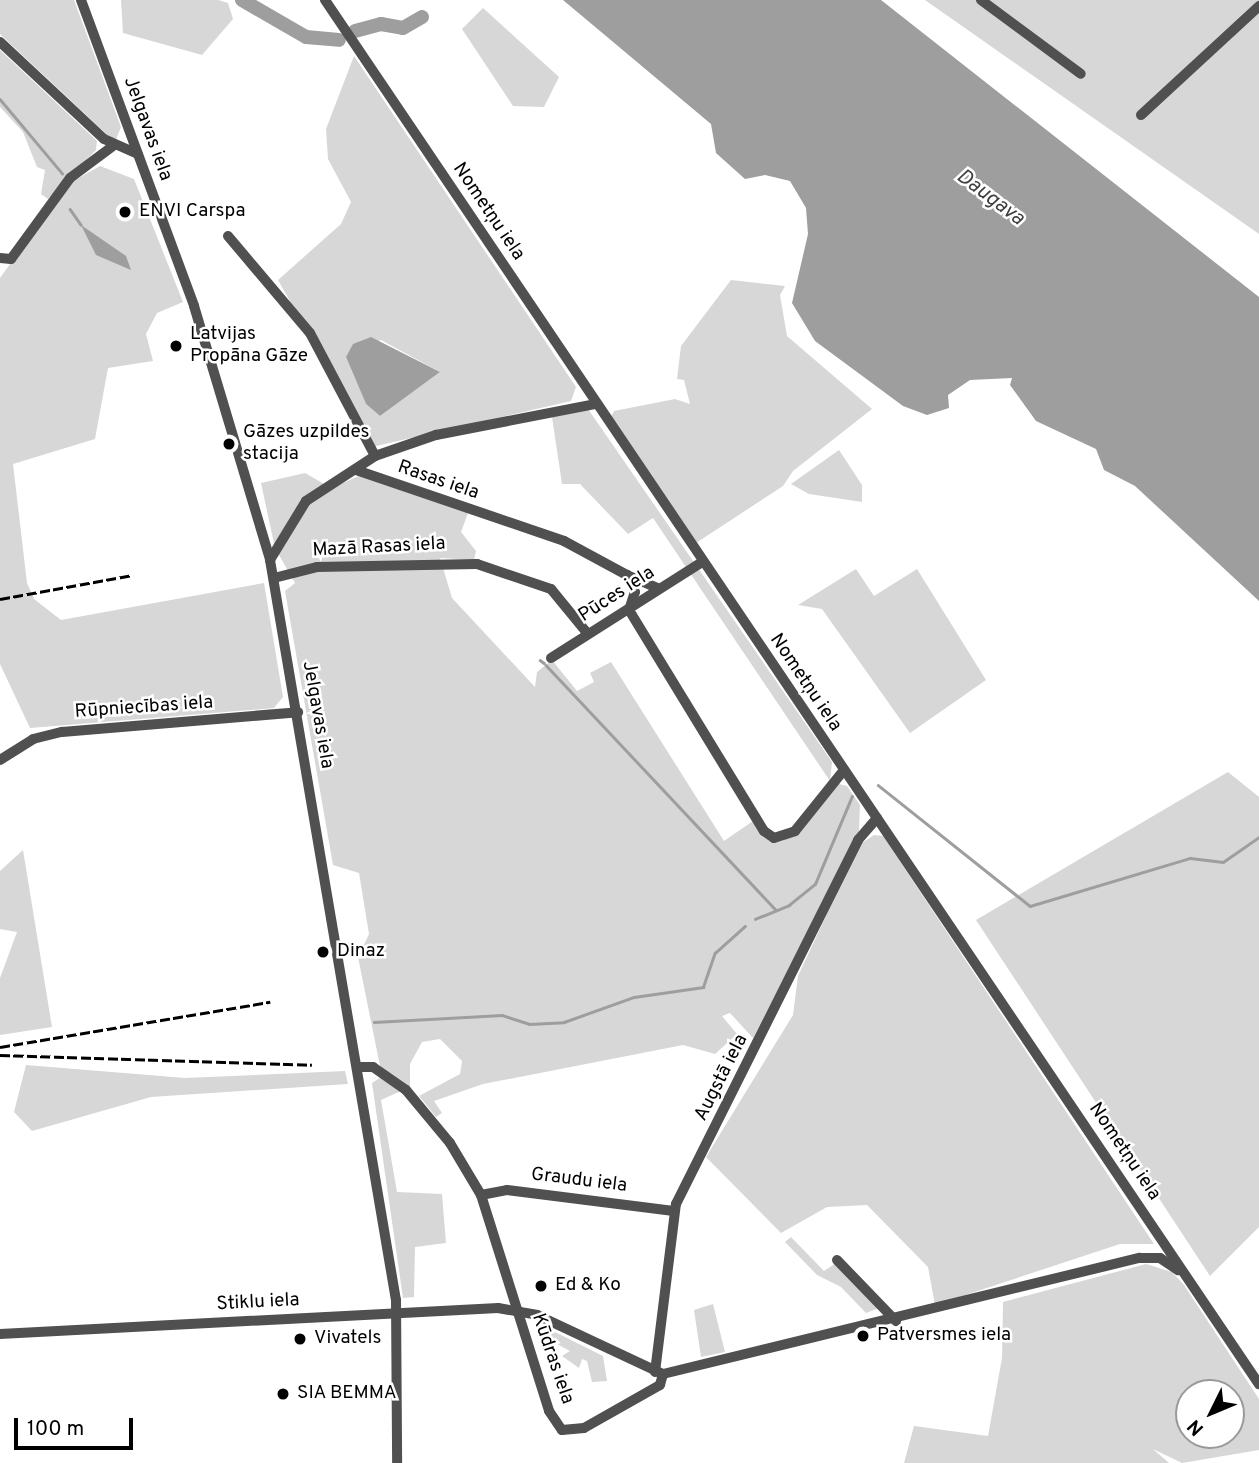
<!DOCTYPE html>
<meta charset="utf-8">
<style>
body{margin:0}
#map{position:relative;width:1259px;height:1463px;overflow:hidden;background:#fff;font-family:Overpass,sans-serif}
div>[style]{position:absolute}
.green>*{inset:0;background:#d7d7d7}
.water>*{inset:0;background:#9e9e9e}
.stream>*{height:2.5px;margin:-1.25px;padding:0 1.25px;transform-origin:1.25px;border-radius:1.25px;background:#9e9e9e}
.river>*{height:14px;margin:-7px;padding:0 7px;transform-origin:7px;border-radius:7px;background:#9e9e9e}
.minor>*{height:10px;margin:-5px;padding:0 5px;transform-origin:5px;border-radius:5px;background:#505050}
.rail>*{height:2.5px;margin-top:-1.25px;transform-origin:0;background:repeating-linear-gradient(90deg,#000 0 10px,transparent 0 13.5px)}
.dots>*{width:19px;height:19px;translate:-50% -50%;box-sizing:border-box;border:4px solid #fff;border-radius:50%}
span{translate:-50% -50%;white-space:nowrap;text-align:center;line-height:1.15;-webkit-text-stroke:5px #fff;paint-order:stroke}
.street-label{font-size:19px;color:#000}
.poi-label{font-size:19px;color:#000}
.left{translate:0 -50%;text-align:left}
.water-label{font-size:21px;color:#3f3f3f;font-style:italic}
.north{position:absolute;left:1175px;top:1379px;width:70px;height:70px;box-sizing:border-box;background:#fff;border:2px solid #999;border-radius:50%;rotate:227deg;font-size:19px;font-weight:700;line-height:28px;text-align:center;color:#000}
.north::after{content:'';display:block;margin:auto;width:24px;height:32px;background:#000;clip-path:polygon(50% 0,100% 100%,50% 72%,0 100%)}
.scale{position:absolute;left:14px;top:1418px;width:119px;height:32px;box-sizing:border-box;border:4px solid #000;border-top:0;padding-left:9px;font-size:21px;line-height:24px;white-space:nowrap;color:#000;-webkit-text-stroke:5px #fff;paint-order:stroke}
</style>
<div id="map">
<div class="green">
<i style="clip-path:polygon(0 0,74px 0,121px 127px,115px 142px,0 34px)"></i>
<i style="clip-path:polygon(121px 0,218px 0,228px 3px,233px 19px,202px 55px,123px 33px)"></i>
<i style="clip-path:polygon(925px 0,1259px 0,1259px 234px)"></i>
<i style="clip-path:polygon(483px 8px,559px 77px,544px 107px,513px 106px,462px 29px)"></i>
<i style="clip-path:polygon(0 50px,97px 141px,96px 150px,48px 199px,41px 194px,45px 170px,37px 167px,23px 132px,0 107px)"></i>
<i style="clip-path:polygon(evenodd,354px 56px,576px 387px,571px 401px,372px 447px,278px 280px,341px 224px,351px 202px,328px 159px,326px 129px,354px 56px,381px 340px,440px 372px,380px 416px,366px 404px,346px 357px,381px 340px)"></i>
<i style="clip-path:polygon(100px 166px,134px 179px,183px 302px,157px 313px,146px 334px,153px 361px,108px 368px,95px 439px,13px 464px,27px 583px,34px 599px,61px 620px,264px 583px,283px 697px,274px 708px,30px 728px,0 664px,0 278px,68px 184px)"></i>
<i style="clip-path:polygon(731px 280px,785px 286px,780px 295px,787px 336px,872px 409px,793px 471px,783px 486px,696px 543px,611px 417px,614px 411px,675px 399px,690px 404px,684px 380px,677px 379px,681px 346px)"></i>
<i style="clip-path:polygon(588px 409px,832px 762px,830px 781px,653px 518px,628px 534px,580px 484px,562px 484px,552px 417px)"></i>
<i style="clip-path:polygon(839px 450px,862px 485px,862px 502px,809px 494px,791px 484px)"></i>
<i style="clip-path:polygon(305px 473px,331px 488px,359px 476px,468px 513px,461px 532px,476px 551px,474px 560px,440px 558px,452px 598px,535px 687px,537px 672px,552px 660px,577px 691px,594px 682px,590px 673px,611px 662px,724px 841px,753px 821px,775px 842px,783px 841px,839px 784px,847px 786px,860px 805px,859px 831px,753px 1038px,730px 1013px,722px 1016px,737px 1034px,715px 1054px,683px 1045px,483px 1084px,434px 1101px,442px 1113px,436px 1117px,419px 1096px,460px 1074px,462px 1061px,440px 1039px,422px 1042px,410px 1064px,410px 1089px,380px 1066px,358px 957px,369px 934px,359px 873px,333px 865px,285px 591px,295px 583px,275px 548px,261px 483px)"></i>
<i style="clip-path:polygon(856px 569px,874px 596px,917px 569px,986px 680px,910px 733px,822px 609px,798px 605px)"></i>
<i style="clip-path:polygon(1228px 772px,1259px 797px,1259px 1227px,1210px 1276px,976px 920px)"></i>
<i style="clip-path:polygon(874px 835px,883px 836px,1154px 1244px,1120px 1244px,935px 1305px,928px 1267px,867px 1205px,827px 1207px,781px 1233px,706px 1157px,793px 1015px,798px 976px,859px 845px)"></i>
<i style="clip-path:polygon(23px 850px,52px 1027px,0 1035px,0 978px,17px 932px,0 929px,0 871px)"></i>
<i style="clip-path:polygon(26px 1065px,185px 1078px,345px 1071px,348px 1084px,151px 1097px,32px 1131px,14px 1112px)"></i>
<i style="clip-path:polygon(381px 1077px,401px 1091px,381px 1100px,397px 1192px,442px 1194px,446px 1243px,415px 1247px,414px 1297px,403px 1298px,372px 1083px)"></i>
<i style="clip-path:polygon(791px 1237px,824px 1271px,836px 1263px,879px 1308px,866px 1313px,841px 1287px,817px 1275px,785px 1242px)"></i>
<i style="clip-path:polygon(evenodd,1146px 1264px,1172px 1272px,1184px 1285px,1259px 1399px,1259px 1450px,1182px 1463px,1153px 1449px,1169px 1463px,904px 1463px,914px 1426px,988px 1436px,1002px 1358px,1003px 1302px,1146px 1264px,1189px 1393px,1231px 1393px,1231px 1435px,1189px 1435px,1189px 1393px)"></i>
<i style="clip-path:polygon(713px 1304px,725px 1352px,701px 1357px,694px 1310px)"></i>
<i style="clip-path:polygon(541px 1325px,603px 1356px,607px 1381px,592px 1382px,587px 1361px,582px 1359px,579px 1368px,562px 1356px,570px 1351px,540px 1335px)"></i>
</div>
<div class="water">
<i style="clip-path:polygon(563px 0,881px 0,1259px 297px,1259px 601px,1135px 486px,1104px 470px,1096px 449px,1036px 421px,1010px 385px,1012px 378px,970px 380px,948px 395px,949px 408px,927px 415px,903px 406px,815px 341px,792px 303px,808px 234px,806px 208px,790px 181px,765px 175px,745px 179px,716px 153px,711px 124px)"></i>
<i style="clip-path:polygon(81px 225px,126px 256px,131px 270px,96px 255px)"></i>
<i style="clip-path:polygon(371px 337px,440px 372px,380px 416px,366px 404px,346px 357px,353px 344px)"></i>
</div>
<div class="stream">
<i style="left:0;top:99px;width:97px;rotate:50deg"></i>
<i style="left:70px;top:209px;width:19px;rotate:55deg"></i>
<i style="left:540px;top:660px;width:5px;rotate:37deg"></i>
<i style="left:546px;top:665px;width:336px;rotate:46.8deg"></i>
<i style="left:878px;top:785px;width:194px;rotate:38.5deg"></i>
<i style="left:1030px;top:906px;width:167px;rotate:-16.7deg"></i>
<i style="left:1190px;top:858px;width:33px;rotate:7deg"></i>
<i style="left:1223px;top:862px;width:44px;rotate:-34.8deg"></i>
<i style="left:755px;top:919px;width:37px;rotate:-22deg"></i>
<i style="left:789px;top:905px;width:33px;rotate:-39deg"></i>
<i style="left:815px;top:884px;width:95px;rotate:-67.2deg"></i>
<i style="left:374px;top:1022px;width:128px;rotate:-3.1deg"></i>
<i style="left:502px;top:1015px;width:28px;rotate:18deg"></i>
<i style="left:529px;top:1024px;width:35px;rotate:-3deg"></i>
<i style="left:564px;top:1022px;width:74px;rotate:-19.7deg"></i>
<i style="left:634px;top:997px;width:70px;rotate:-8.2deg"></i>
<i style="left:703px;top:987px;width:36px;rotate:-71deg"></i>
<i style="left:715px;top:953px;width:40px;rotate:-42deg"></i>
</div>
<div class="river">
<i style="left:242px;top:0;width:74px;rotate:30deg"></i>
<i style="left:306px;top:37px;width:33px;rotate:5deg"></i>
<i style="left:355px;top:31px;width:27px;rotate:-15deg"></i>
<i style="left:381px;top:24px;width:22px;rotate:10deg"></i>
<i style="left:403px;top:28px;width:22px;rotate:-30deg"></i>
</div>
<div class="minor">
<i style="left:81px;top:0;width:326px;rotate:69.7deg"></i>
<i style="left:194px;top:306px;width:265px;rotate:73.3deg"></i>
<i style="left:270px;top:560px;width:751px;rotate:80.34deg"></i>
<i style="left:396px;top:1300px;width:163px;rotate:89.6deg"></i>
<i style="left:325px;top:0;width:1670px;rotate:55.99deg"></i>
<i style="left:981px;top:0;width:124px;rotate:36.5deg"></i>
<i style="left:0;top:42px;width:142px;rotate:43deg"></i>
<i style="left:104px;top:139px;width:37px;rotate:24deg"></i>
<i style="left:1141px;top:115px;width:161px;rotate:-42.7deg"></i>
<i style="left:228px;top:236px;width:127px;rotate:49.8deg"></i>
<i style="left:310px;top:333px;width:139px;rotate:62.1deg"></i>
<i style="left:0;top:258px;width:11px;rotate:5deg"></i>
<i style="left:11px;top:259px;width:100px;rotate:-53.9deg"></i>
<i style="left:70px;top:178px;width:54px;rotate:-36.7deg"></i>
<i style="left:356px;top:470px;width:220px;rotate:18.8deg"></i>
<i style="left:564px;top:541px;width:72px;rotate:28.4deg"></i>
<i style="left:270px;top:560px;width:69px;rotate:-58.6deg"></i>
<i style="left:306px;top:501px;width:82px;rotate:-33.1deg"></i>
<i style="left:375px;top:456px;width:65px;rotate:-19deg"></i>
<i style="left:436px;top:435px;width:163px;rotate:-11deg"></i>
<i style="left:274px;top:578px;width:44px;rotate:-14.3deg"></i>
<i style="left:317px;top:567px;width:160px;rotate:-1.1deg"></i>
<i style="left:477px;top:564px;width:78px;rotate:18.7deg"></i>
<i style="left:551px;top:589px;width:58px;rotate:50.6deg"></i>
<i style="left:629px;top:610px;width:259px;rotate:58.6deg"></i>
<i style="left:764px;top:831px;width:12px;rotate:35deg"></i>
<i style="left:774px;top:838px;width:22px;rotate:-18deg"></i>
<i style="left:795px;top:831px;width:78px;rotate:-51.2deg"></i>
<i style="left:629px;top:610px;width:19px;rotate:-72deg"></i>
<i style="left:635px;top:592px;width:19px;rotate:-115deg"></i>
<i style="left:627px;top:575px;width:34px;rotate:23deg"></i>
<i style="left:551px;top:658px;width:179px;rotate:-32.4deg"></i>
<i style="left:0;top:760px;width:39px;rotate:-32deg"></i>
<i style="left:33px;top:739px;width:30px;rotate:-14deg"></i>
<i style="left:62px;top:732px;width:237px;rotate:-4.8deg"></i>
<i style="left:361px;top:1067px;width:12px"></i>
<i style="left:373px;top:1067px;width:40px;rotate:34.9deg"></i>
<i style="left:406px;top:1090px;width:69px;rotate:50.3deg"></i>
<i style="left:450px;top:1143px;width:61px;rotate:59.2deg"></i>
<i style="left:481px;top:1195px;width:226px;rotate:72.5deg"></i>
<i style="left:549px;top:1411px;width:23px;rotate:56deg"></i>
<i style="left:562px;top:1430px;width:22px;rotate:-5deg"></i>
<i style="left:584px;top:1428px;width:87px;rotate:-29.5deg"></i>
<i style="left:660px;top:1385px;width:11px;rotate:-75deg"></i>
<i style="left:481px;top:1195px;width:26px;rotate:-11deg"></i>
<i style="left:507px;top:1190px;width:168px;rotate:7.2deg"></i>
<i style="left:837px;top:1260px;width:85px;rotate:46deg"></i>
<i style="left:0;top:1334px;width:499px;rotate:-3deg"></i>
<i style="left:498px;top:1308px;width:40px;rotate:10deg"></i>
<i style="left:537px;top:1315px;width:139px;rotate:25.1deg"></i>
<i style="left:663px;top:1374px;width:491px;rotate:-13.7deg"></i>
<i style="left:1140px;top:1258px;width:20px"></i>
<i style="left:1160px;top:1258px;width:22px;rotate:34deg"></i>
<i style="left:655px;top:1372px;width:169px;rotate:-82.9deg"></i>
<i style="left:676px;top:1204px;width:407px;rotate:-63.4deg"></i>
<i style="left:858px;top:840px;width:29px;rotate:-49deg"></i>
</div>
<div class="rail">
<i style="left:0;top:599px;width:135px;rotate:-10.2deg"></i>
<i style="left:0;top:1047px;width:274px;rotate:-9.5deg"></i>
<i style="left:0;top:1055px;width:312px;rotate:1.8deg"></i>
</div>
<div class="dots">
<i style="left:125px;top:212px;background:#000"></i>
<i style="left:176px;top:346px;background:#000"></i>
<i style="left:229px;top:444px;background:#000"></i>
<i style="left:323px;top:952px;background:#000"></i>
<i style="left:541px;top:1286px;background:#000"></i>
<i style="left:863px;top:1336px;background:#000"></i>
<i style="left:300px;top:1339px;background:#000"></i>
<i style="left:283px;top:1394px;background:#000"></i>
</div>
<div class="street-label">
<span style="left:147px;top:129px;rotate:70deg">Jelgavas iela</span>
<span style="left:488px;top:212px;rotate:56deg">Nometņu iela</span>
<span style="left:438px;top:481px;rotate:19deg">Rasas iela</span>
<span style="left:379px;top:548px;rotate:-3deg">Mazā Rasas iela</span>
<span style="left:617px;top:595px;rotate:-33deg">Pūces iela</span>
<span style="left:805px;top:683px;rotate:56deg">Nometņu iela</span>
<span style="left:144px;top:708px;rotate:-4deg">Rūpniecības iela</span>
<span style="left:317px;top:715px;rotate:80deg">Jelgavas iela</span>
<span style="left:722px;top:1078px;rotate:-63deg">Augstā iela</span>
<span style="left:1124px;top:1152px;rotate:56deg">Nometņu iela</span>
<span style="left:579px;top:1181px;rotate:7deg">Graudu iela</span>
<span style="left:258px;top:1303px;rotate:-3deg">Stiklu iela</span>
<span style="left:552px;top:1359px;rotate:71deg">Kūdras iela</span>
</div>
<div class="poi-label">
<span class="left" style="left:139px;top:212px">ENVI Carspa</span>
<span class="left" style="left:190px;top:346px">Latvijas<br>Propāna Gāze</span>
<span class="left" style="left:243px;top:444px">Gāzes uzpildes<br>stacija</span>
<span class="left" style="left:337px;top:952px">Dinaz</span>
<span class="left" style="left:555px;top:1286px">Ed &amp; Ko</span>
<span class="left" style="left:877px;top:1336px">Patversmes iela</span>
<span class="left" style="left:314px;top:1339px">Vivatels</span>
<span class="left" style="left:297px;top:1394px">SIA BEMMA</span>
</div>
<div class="water-label">
<span style="left:990px;top:198px;rotate:37deg">Daugava</span>
</div>
<div class="north">N</div>
<div class="scale">100 m</div>
</div>
